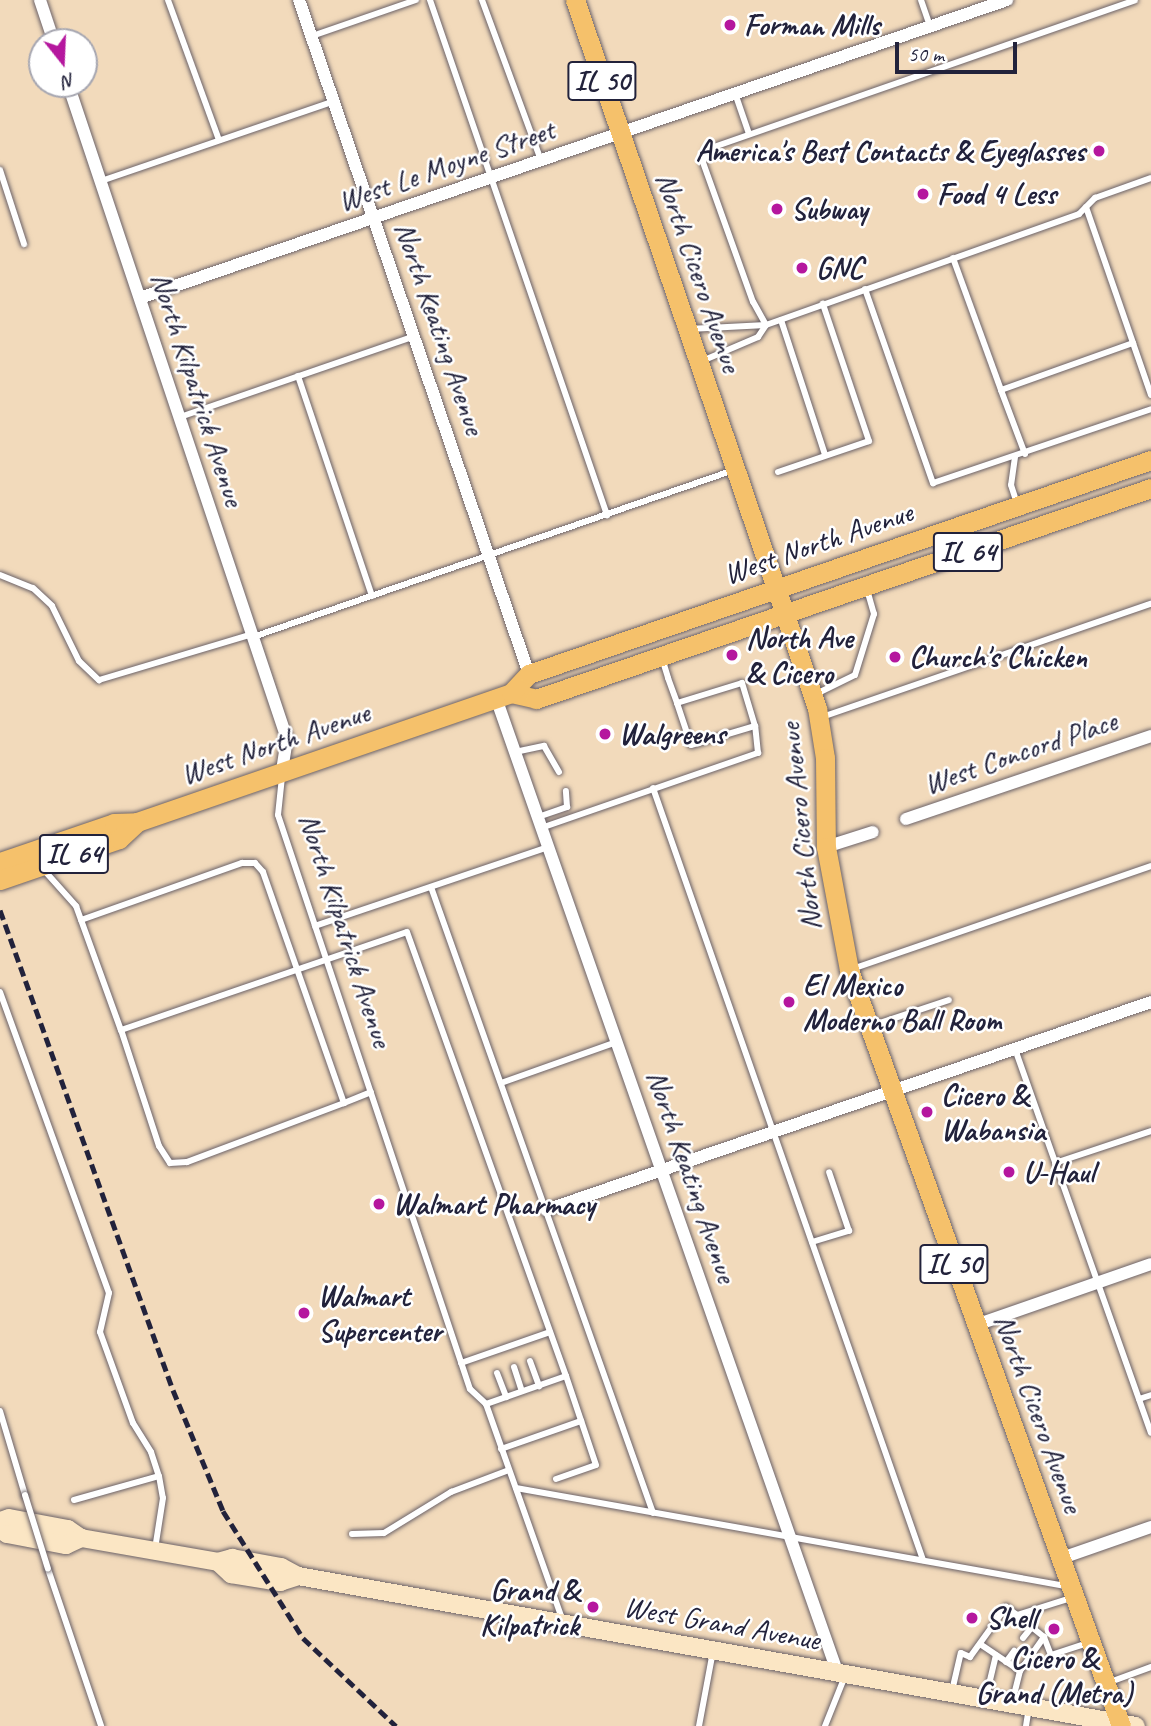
<!DOCTYPE html>
<style>
body{margin:0}
#map{position:relative;width:1151px;height:1726px;overflow:hidden;background:#f2dabb;font-family:Caveat,sans-serif}
div>[style]{position:absolute}
.roads{filter:drop-shadow(0 0 2px #6b6268) drop-shadow(0 0 2px #6b6268)}
.lane>*{height:6px;margin:-3px;padding:0 3px;transform-origin:3px;border-radius:3px;background:#fff}
.street>*{height:12px;margin:-6px;padding:0 6px;transform-origin:6px;border-radius:6px;background:#fff}
.secondary>*{height:18px;margin:-9px;padding:0 9px;transform-origin:9px;border-radius:9px;background:#fbe6c4}
.primary>*{height:19px;margin:-9.5px;padding:0 9.5px;transform-origin:9.5px;border-radius:9.5px;background:#f5c16b}
.rail>*{height:5px;margin-top:-2.5px;transform-origin:0;background:repeating-linear-gradient(90deg,#22223b 0 10px,transparent 0 15px)}
.bridges{filter:drop-shadow(0 0 2px #6b6268) drop-shadow(0 0 2px #6b6268)}
.lane-bridge>*{height:6px;margin:-3px;padding:0 3px;transform-origin:3px;border-radius:3px;background:#fff}
.dots>*{width:19px;height:19px;translate:-50% -50%;box-sizing:border-box;border:4px solid #fff;border-radius:50%}
span{translate:-50% -50%;white-space:nowrap;text-align:center;line-height:1.15;-webkit-text-stroke:5px #fff;paint-order:stroke}
.shield-label span{padding:2px 5px;background:#fff;border:2px solid;border-radius:5px;-webkit-text-stroke-width:0}
.shield-label{font-size:28px;color:#22223b;font-weight:700}
.poi-label{font-size:30px;color:#22223b;font-weight:700}
.left{translate:0 -50%;text-align:left}
.right{translate:-100% -50%;text-align:right}
.street-label{font-size:30px;color:#22223b}
.north{position:absolute;left:28px;top:28px;width:70px;height:70px;box-sizing:border-box;background:#fff;border:2px solid #a7a7b1;border-radius:50%;rotate:162deg;font-size:19px;font-weight:700;line-height:28px;text-align:center;color:#22223b}
.north::after{content:'';display:block;margin:auto;width:24px;height:32px;background:#b5179e;clip-path:polygon(50% 0,100% 100%,50% 72%,0 100%)}
.scale{position:absolute;left:895px;top:42px;width:122px;height:32px;box-sizing:border-box;border:4px solid #22223b;border-top:0;padding-left:9px;font-size:21px;line-height:24px;white-space:nowrap;color:#22223b;-webkit-text-stroke:5px #fff;paint-order:stroke}
</style>
<div id="map">
<div class="roads">
<div class="lane">
<i style="left:168px;top:0;width:149px;rotate:70deg"></i>
<i style="left:430px;top:0;width:545px;rotate:71.03deg"></i>
<i style="left:482px;top:0;width:171px;rotate:69.8deg"></i>
<i style="left:921px;top:0;width:28px;rotate:71deg"></i>
<i style="left:312px;top:36px;width:110px;rotate:-19.1deg"></i>
<i style="left:735px;top:93px;width:43px;rotate:71.1deg"></i>
<i style="left:0;top:170px;width:78px;rotate:72deg"></i>
<i style="left:101px;top:181px;width:246px;rotate:-18.9deg"></i>
<i style="left:1086px;top:207px;width:144px;rotate:70.9deg"></i>
<i style="left:953px;top:258px;width:140px;rotate:70deg"></i>
<i style="left:865px;top:289px;width:206px;rotate:70.7deg"></i>
<i style="left:933px;top:483px;width:230px;rotate:-18.7deg"></i>
<i style="left:781px;top:320px;width:142px;rotate:71.9deg"></i>
<i style="left:766px;top:325px;width:26px;rotate:-119deg"></i>
<i style="left:753px;top:302px;width:149px;rotate:-109.7deg"></i>
<i style="left:703px;top:162px;width:14px;rotate:-69deg"></i>
<i style="left:708px;top:149px;width:452px;rotate:-19.2deg"></i>
<i style="left:689px;top:329px;width:77px;rotate:-3deg"></i>
<i style="left:766px;top:325px;width:332px;rotate:-19.5deg"></i>
<i style="left:1079px;top:214px;width:23px;rotate:-45deg"></i>
<i style="left:1095px;top:198px;width:59px;rotate:-19.7deg"></i>
<i style="left:702px;top:361px;width:61px;rotate:-23.2deg"></i>
<i style="left:758px;top:337px;width:14px;rotate:-56deg"></i>
<i style="left:298px;top:376px;width:232px;rotate:71.4deg"></i>
<i style="left:180px;top:417px;width:249px;rotate:-19deg"></i>
<i style="left:1025px;top:454px;width:68px;rotate:-110.6deg"></i>
<i style="left:1001px;top:390px;width:140px;rotate:-19.6deg"></i>
<i style="left:1133px;top:343px;width:55px;rotate:70.9deg"></i>
<i style="left:1015px;top:457px;width:28px;rotate:98deg"></i>
<i style="left:1011px;top:485px;width:19px;rotate:72deg"></i>
<i style="left:778px;top:472px;width:96px;rotate:-18.8deg"></i>
<i style="left:869px;top:441px;width:145px;rotate:-108.6deg"></i>
<i style="left:0;top:575px;width:35px;rotate:22deg"></i>
<i style="left:33px;top:588px;width:26px;rotate:43deg"></i>
<i style="left:52px;top:606px;width:61px;rotate:63.9deg"></i>
<i style="left:79px;top:661px;width:28px;rotate:44deg"></i>
<i style="left:99px;top:680px;width:160px;rotate:-16.7deg"></i>
<i style="left:253px;top:637px;width:509px;rotate:-19.15deg"></i>
<i style="left:662px;top:658px;width:21px;rotate:73deg"></i>
<i style="left:668px;top:678px;width:27px;rotate:70deg"></i>
<i style="left:677px;top:703px;width:44px;rotate:71.6deg"></i>
<i style="left:691px;top:745px;width:67px;rotate:-16.5deg"></i>
<i style="left:755px;top:726px;width:45px;rotate:-106.8deg"></i>
<i style="left:742px;top:683px;width:68px;rotate:162.9deg"></i>
<i style="left:816px;top:694px;width:43px;rotate:-26deg"></i>
<i style="left:855px;top:675px;width:64px;rotate:-72.7deg"></i>
<i style="left:874px;top:614px;width:26px;rotate:-106deg"></i>
<i style="left:822px;top:717px;width:348px;rotate:-19deg"></i>
<i style="left:515px;top:752px;width:30px;rotate:-12deg"></i>
<i style="left:544px;top:746px;width:30px;rotate:60deg"></i>
<i style="left:282px;top:777px;width:38px;rotate:96deg"></i>
<i style="left:278px;top:815px;width:605px;rotate:71.51deg"></i>
<i style="left:470px;top:1389px;width:22px;rotate:43deg"></i>
<i style="left:486px;top:1404px;width:230px;rotate:70.5deg"></i>
<i style="left:653px;top:788px;width:818px;rotate:70.72deg"></i>
<i style="left:538px;top:817px;width:31px;rotate:-19deg"></i>
<i style="left:567px;top:807px;width:16px;rotate:-94deg"></i>
<i style="left:541px;top:828px;width:230px;rotate:-19.1deg"></i>
<i style="left:758px;top:753px;width:27px;rotate:-96deg"></i>
<i style="left:43px;top:869px;width:50px;rotate:48.3deg"></i>
<i style="left:76px;top:906px;width:132px;rotate:70.1deg"></i>
<i style="left:121px;top:1030px;width:302px;rotate:-18.9deg"></i>
<i style="left:407px;top:932px;width:472px;rotate:70.3deg"></i>
<i style="left:566px;top:1376px;width:85px;rotate:160.7deg"></i>
<i style="left:431px;top:887px;width:664px;rotate:70.47deg"></i>
<i style="left:81px;top:920px;width:171px;rotate:-19.5deg"></i>
<i style="left:242px;top:863px;width:13px"></i>
<i style="left:255px;top:863px;width:12px;rotate:48deg"></i>
<i style="left:263px;top:872px;width:245px;rotate:70.7deg"></i>
<i style="left:344px;top:1103px;width:168px;rotate:159.4deg"></i>
<i style="left:187px;top:1162px;width:17px;rotate:177deg"></i>
<i style="left:170px;top:1163px;width:20px;rotate:-123deg"></i>
<i style="left:159px;top:1146px;width:122px;rotate:-108.1deg"></i>
<i style="left:315px;top:926px;width:246px;rotate:-18.7deg"></i>
<i style="left:852px;top:969px;width:316px;rotate:-19deg"></i>
<i style="left:0;top:992px;width:320px;rotate:70.1deg"></i>
<i style="left:109px;top:1293px;width:40px;rotate:103deg"></i>
<i style="left:100px;top:1332px;width:97px;rotate:70.1deg"></i>
<i style="left:133px;top:1423px;width:34px;rotate:58deg"></i>
<i style="left:151px;top:1452px;width:25px;rotate:72deg"></i>
<i style="left:871px;top:1026px;width:82px;rotate:-18.4deg"></i>
<i style="left:1015px;top:1049px;width:407px;rotate:70.5deg"></i>
<i style="left:501px;top:1083px;width:123px;rotate:-19.5deg"></i>
<i style="left:344px;top:1103px;width:29px;rotate:-22deg"></i>
<i style="left:1055px;top:1163px;width:101px;rotate:-18.4deg"></i>
<i style="left:812px;top:1242px;width:39px;rotate:-17deg"></i>
<i style="left:849px;top:1231px;width:62px;rotate:-108.7deg"></i>
<i style="left:530px;top:1361px;width:27px;rotate:70deg"></i>
<i style="left:461px;top:1363px;width:94px;rotate:-19.2deg"></i>
<i style="left:514px;top:1367px;width:25px;rotate:72deg"></i>
<i style="left:497px;top:1373px;width:26px;rotate:69deg"></i>
<i style="left:1139px;top:1399px;width:13px;rotate:-18deg"></i>
<i style="left:0;top:1411px;width:88px;rotate:73.4deg"></i>
<i style="left:501px;top:1449px;width:85px;rotate:-19.3deg"></i>
<i style="left:556px;top:1479px;width:42px;rotate:-19.3deg"></i>
<i style="left:596px;top:1465px;width:94px;rotate:-108.6deg"></i>
<i style="left:516px;top:1488px;width:558px;rotate:10.12deg"></i>
<i style="left:74px;top:1500px;width:88px;rotate:-15.8deg"></i>
<i style="left:159px;top:1476px;width:22px;rotate:80deg"></i>
<i style="left:163px;top:1498px;width:52px;rotate:98.9deg"></i>
<i style="left:352px;top:1534px;width:32px;rotate:-2deg"></i>
<i style="left:384px;top:1533px;width:79px;rotate:-31.5deg"></i>
<i style="left:451px;top:1492px;width:62px;rotate:-20.8deg"></i>
<i style="left:48px;top:1569px;width:166px;rotate:71.3deg"></i>
<i style="left:1044px;top:1637px;width:19px;rotate:69deg"></i>
<i style="left:1051px;top:1655px;width:39px;rotate:-18deg"></i>
<i style="left:1023px;top:1638px;width:14px;rotate:-51deg"></i>
<i style="left:980px;top:1644px;width:48px;rotate:34deg"></i>
<i style="left:1020px;top:1671px;width:42px;rotate:-54.8deg"></i>
<i style="left:1044px;top:1637px;width:35px;rotate:-141deg"></i>
<i style="left:1017px;top:1615px;width:5px;rotate:127deg"></i>
<i style="left:1006px;top:1662px;width:14px;rotate:-54deg"></i>
<i style="left:1110px;top:1682px;width:44px;rotate:-20.1deg"></i>
<i style="left:952px;top:1691px;width:39px;rotate:-77deg"></i>
<i style="left:961px;top:1653px;width:10px;rotate:24deg"></i>
<i style="left:970px;top:1657px;width:62px;rotate:-54.2deg"></i>
<i style="left:1006px;top:1607px;width:14px;rotate:36deg"></i>
<i style="left:1017px;top:1615px;width:57px;rotate:-17.5deg"></i>
<i style="left:986px;top:1697px;width:43px;rotate:-76.6deg"></i>
<i style="left:1012px;top:1703px;width:33px;rotate:-76deg"></i>
<i style="left:699px;top:1726px;width:76px;rotate:-79.4deg"></i>
<i style="left:825px;top:1726px;width:54px;rotate:-68.2deg"></i>
<i style="left:1026px;top:1726px;width:18px;rotate:-81deg"></i>
</div>
<div class="street">
<i style="left:40px;top:0;width:44px;rotate:71.6deg"></i>
<i style="left:299px;top:0;width:712px;rotate:71.16deg"></i>
<i style="left:68px;top:84px;width:691px;rotate:71.51deg"></i>
<i style="left:287px;top:739px;width:33px;rotate:99deg"></i>
<i style="left:140px;top:298px;width:917px;rotate:-18.97deg"></i>
<i style="left:496px;top:698px;width:1031px;rotate:70.69deg"></i>
<i style="left:906px;top:819px;width:259px;rotate:-18.7deg"></i>
<i style="left:826px;top:847px;width:49px;rotate:-17.7deg"></i>
<i style="left:546px;top:1210px;width:640px;rotate:-18.97deg"></i>
<i style="left:976px;top:1325px;width:185px;rotate:-19.2deg"></i>
<i style="left:1059px;top:1559px;width:97px;rotate:-19.2deg"></i>
</div>
<div class="secondary">
<i style="left:0;top:1521px;width:9px;rotate:-18deg"></i>
<i style="left:9px;top:1518px;width:60px;rotate:10.6deg"></i>
<i style="left:68px;top:1529px;width:16px;rotate:35deg"></i>
<i style="left:81px;top:1538px;width:139px;rotate:9.9deg"></i>
<i style="left:218px;top:1562px;width:15px;rotate:-16deg"></i>
<i style="left:232px;top:1558px;width:50px;rotate:10.4deg"></i>
<i style="left:281px;top:1567px;width:19px;rotate:28deg"></i>
<i style="left:298px;top:1576px;width:851px;rotate:10.15deg"></i>
<i style="left:0;top:1528px;width:9px;rotate:41deg"></i>
<i style="left:7px;top:1534px;width:60px;rotate:10.6deg"></i>
<i style="left:66px;top:1545px;width:17px;rotate:-25deg"></i>
<i style="left:218px;top:1562px;width:18px;rotate:43deg"></i>
<i style="left:231px;top:1574px;width:50px;rotate:9.3deg"></i>
<i style="left:280px;top:1582px;width:19px;rotate:-18deg"></i>
</div>
<div class="primary">
<i style="left:575px;top:0;width:748px;rotate:71.13deg"></i>
<i style="left:817px;top:708px;width:51px;rotate:80.9deg"></i>
<i style="left:825px;top:758px;width:89px;rotate:89.4deg"></i>
<i style="left:826px;top:847px;width:125px;rotate:79.4deg"></i>
<i style="left:849px;top:970px;width:803px;rotate:70.21deg"></i>
<i style="left:511px;top:693px;width:26px;rotate:13deg"></i>
<i style="left:536px;top:699px;width:650px;rotate:-18.94deg"></i>
<i style="left:0;top:862px;width:120px;rotate:-18.9deg"></i>
<i style="left:114px;top:823px;width:23px;rotate:-2deg"></i>
<i style="left:137px;top:822px;width:396px;rotate:-19deg"></i>
<i style="left:511px;top:693px;width:26px;rotate:-47deg"></i>
<i style="left:529px;top:674px;width:658px;rotate:-18.99deg"></i>
<i style="left:0;top:880px;width:126px;rotate:-19deg"></i>
<i style="left:119px;top:839px;width:25px;rotate:-43deg"></i>
</div>
</div>
<div class="rail">
<i style="left:0;top:910px;width:510px;rotate:70.18deg"></i>
<i style="left:173px;top:1390px;width:131px;rotate:67.5deg"></i>
<i style="left:223px;top:1511px;width:150px;rotate:57.8deg"></i>
<i style="left:303px;top:1638px;width:128px;rotate:43.4deg"></i>
</div>
<div class="bridges">
<div class="lane-bridge">
<i style="left:25px;top:1495px;width:77px;rotate:72.7deg"></i>
</div>
</div>
<div class="dots">
<i style="left:730px;top:25px;background:#b5179e"></i>
<i style="left:1099px;top:151px;background:#b5179e"></i>
<i style="left:923px;top:194px;background:#b5179e"></i>
<i style="left:777px;top:209px;background:#b5179e"></i>
<i style="left:802px;top:268px;background:#b5179e"></i>
<i style="left:732px;top:655px;background:#b5179e"></i>
<i style="left:895px;top:657px;background:#b5179e"></i>
<i style="left:605px;top:734px;background:#b5179e"></i>
<i style="left:789px;top:1002px;background:#b5179e"></i>
<i style="left:927px;top:1112px;background:#b5179e"></i>
<i style="left:1009px;top:1172px;background:#b5179e"></i>
<i style="left:379px;top:1204px;background:#b5179e"></i>
<i style="left:304px;top:1313px;background:#b5179e"></i>
<i style="left:593px;top:1607px;background:#b5179e"></i>
<i style="left:972px;top:1618px;background:#b5179e"></i>
<i style="left:1054px;top:1629px;background:#b5179e"></i>
</div>
<div class="shield-label">
<span style="left:602px;top:81px">IL 50</span>
<span style="left:968px;top:552px">IL 64</span>
<span style="left:74px;top:854px">IL 64</span>
<span style="left:954px;top:1264px">IL 50</span>
</div>
<div class="poi-label">
<span class="left" style="left:744px;top:25px">Forman Mills</span>
<span class="right" style="left:1085px;top:151px">America's Best Contacts &amp; Eyeglasses</span>
<span class="left" style="left:937px;top:194px">Food 4 Less</span>
<span class="left" style="left:791px;top:209px">Subway</span>
<span class="left" style="left:816px;top:268px">GNC</span>
<span class="left" style="left:746px;top:655px">North Ave<br>&amp; Cicero</span>
<span class="left" style="left:909px;top:657px">Church's Chicken</span>
<span class="left" style="left:619px;top:734px">Walgreens</span>
<span class="left" style="left:803px;top:1002px">El Mexico<br>Moderno Ball Room</span>
<span class="left" style="left:941px;top:1112px">Cicero &amp;<br>Wabansia</span>
<span class="left" style="left:1023px;top:1172px">U-Haul</span>
<span class="left" style="left:393px;top:1204px">Walmart Pharmacy</span>
<span class="left" style="left:318px;top:1313px">Walmart<br>Supercenter</span>
<span class="right" style="left:579px;top:1607px">Grand &amp;<br>Kilpatrick</span>
<span class="left" style="left:986px;top:1618px">Shell</span>
<span style="left:1054px;top:1675px">Cicero &amp;<br>Grand (Metra)</span>
</div>
<div class="street-label">
<span style="left:446px;top:165px;rotate:-19deg">West Le Moyne Street</span>
<span style="left:699px;top:272px;rotate:71deg">North Cicero Avenue</span>
<span style="left:440px;top:328px;rotate:71deg">North Keating Avenue</span>
<span style="left:198px;top:389px;rotate:72deg">North Kilpatrick Avenue</span>
<span style="left:818px;top:543px;rotate:-19deg">West North Avenue</span>
<span style="left:275px;top:743px;rotate:-19deg">West North Avenue</span>
<span style="left:1020px;top:752px;rotate:-19deg">West Concord Place</span>
<span style="left:800px;top:827px;rotate:-96deg">North Cicero Avenue</span>
<span style="left:346px;top:930px;rotate:72deg">North Kilpatrick Avenue</span>
<span style="left:692px;top:1176px;rotate:71deg">North Keating Avenue</span>
<span style="left:1039px;top:1413px;rotate:70deg">North Cicero Avenue</span>
<span style="left:722px;top:1623px;rotate:10deg">West Grand Avenue</span>
</div>
<div class="north">N</div>
<div class="scale">50 m</div>
</div>
